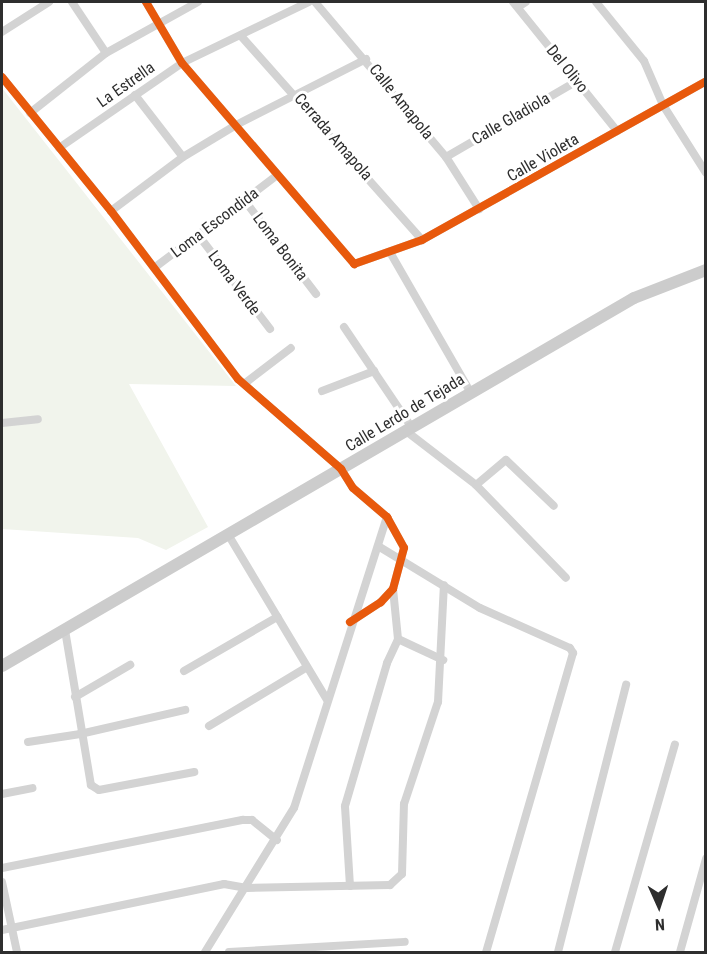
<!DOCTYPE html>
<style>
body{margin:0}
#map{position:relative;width:707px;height:954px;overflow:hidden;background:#fff;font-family:"Roboto Condensed",sans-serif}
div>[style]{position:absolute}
.green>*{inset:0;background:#f1f4ec}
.minor>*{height:8px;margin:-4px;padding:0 4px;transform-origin:4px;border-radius:4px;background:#d3d3d3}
.secondary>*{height:12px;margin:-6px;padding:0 6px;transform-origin:6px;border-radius:6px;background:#ccc}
.cycleway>*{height:8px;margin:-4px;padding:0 4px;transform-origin:4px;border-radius:4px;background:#e8590c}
span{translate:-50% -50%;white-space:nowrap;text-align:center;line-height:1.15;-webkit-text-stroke:6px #fff;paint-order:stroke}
.street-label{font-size:16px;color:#2e2e2e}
.frame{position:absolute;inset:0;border:3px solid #2e2e2e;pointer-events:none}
.north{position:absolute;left:629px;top:876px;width:60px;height:60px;-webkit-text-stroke:4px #fff;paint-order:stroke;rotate:177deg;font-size:16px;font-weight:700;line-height:24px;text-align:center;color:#2e2e2e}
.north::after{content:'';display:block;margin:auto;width:21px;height:27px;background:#2e2e2e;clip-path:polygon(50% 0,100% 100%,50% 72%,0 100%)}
</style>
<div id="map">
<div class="green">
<i style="clip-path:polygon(2px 88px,236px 386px,129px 384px,208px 527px,166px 550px,138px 538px,2px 529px)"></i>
</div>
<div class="minor">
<i style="left:72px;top:2px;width:61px;rotate:56.3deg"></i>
<i style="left:146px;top:2px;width:71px;rotate:59.5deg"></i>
<i style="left:182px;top:63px;width:265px;rotate:49.4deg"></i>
<i style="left:354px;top:264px;width:72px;rotate:-19.4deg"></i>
<i style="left:422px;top:240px;width:325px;rotate:-29.2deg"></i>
<i style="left:315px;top:2px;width:203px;rotate:49.8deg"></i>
<i style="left:446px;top:157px;width:62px;rotate:57.6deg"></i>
<i style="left:513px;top:2px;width:166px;rotate:51.1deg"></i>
<i style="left:596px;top:2px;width:76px;rotate:50.9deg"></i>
<i style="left:644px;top:61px;width:48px;rotate:66.6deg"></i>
<i style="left:663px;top:105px;width:80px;rotate:57.7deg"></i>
<i style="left:518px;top:7px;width:9px;rotate:-32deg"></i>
<i style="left:2px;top:32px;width:56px;rotate:-32.6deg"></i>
<i style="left:241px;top:36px;width:273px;rotate:48.4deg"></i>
<i style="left:2px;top:77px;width:173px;rotate:50.9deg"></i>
<i style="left:111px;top:211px;width:211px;rotate:52.9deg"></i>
<i style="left:238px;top:379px;width:137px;rotate:41.1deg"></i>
<i style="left:341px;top:469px;width:22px;rotate:58deg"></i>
<i style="left:353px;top:488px;width:45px;rotate:40.5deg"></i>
<i style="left:387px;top:517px;width:35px;rotate:61deg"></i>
<i style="left:404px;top:548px;width:42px;rotate:105deg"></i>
<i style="left:393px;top:589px;width:18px;rotate:133deg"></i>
<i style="left:381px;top:602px;width:37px;rotate:147deg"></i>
<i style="left:135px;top:95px;width:78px;rotate:52.3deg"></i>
<i style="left:30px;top:113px;width:97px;rotate:-38.3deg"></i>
<i style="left:106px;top:53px;width:105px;rotate:-29deg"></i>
<i style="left:59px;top:148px;width:150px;rotate:-34.6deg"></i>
<i style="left:182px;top:63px;width:141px;rotate:-25.7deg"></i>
<i style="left:446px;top:157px;width:151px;rotate:-30.1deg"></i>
<i style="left:245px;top:201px;width:117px;rotate:52.6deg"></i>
<i style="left:111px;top:211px;width:90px;rotate:-36.9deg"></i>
<i style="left:183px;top:157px;width:62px;rotate:-31.1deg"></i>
<i style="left:236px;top:125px;width:146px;rotate:-26.9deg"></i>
<i style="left:199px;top:236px;width:117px;rotate:52.6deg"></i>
<i style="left:391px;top:254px;width:160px;rotate:60.1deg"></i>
<i style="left:154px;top:268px;width:153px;rotate:-37deg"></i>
<i style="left:344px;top:327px;width:122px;rotate:56deg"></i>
<i style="left:244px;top:384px;width:59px;rotate:-37.5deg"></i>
<i style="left:322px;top:391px;width:56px;rotate:-21deg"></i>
<i style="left:2px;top:423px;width:36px;rotate:-6deg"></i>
<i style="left:406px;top:431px;width:88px;rotate:37.6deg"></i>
<i style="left:476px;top:485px;width:129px;rotate:45.9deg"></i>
<i style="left:476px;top:485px;width:39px;rotate:-40deg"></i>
<i style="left:506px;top:460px;width:66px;rotate:43.8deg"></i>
<i style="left:229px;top:536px;width:191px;rotate:59.1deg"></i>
<i style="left:378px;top:546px;width:119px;rotate:31.3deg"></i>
<i style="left:480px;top:608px;width:98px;rotate:24deg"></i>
<i style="left:570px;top:648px;width:6px;rotate:59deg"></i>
<i style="left:573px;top:653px;width:311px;rotate:106.2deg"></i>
<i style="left:65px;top:630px;width:157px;rotate:80.5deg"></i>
<i style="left:91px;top:785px;width:9px;rotate:32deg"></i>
<i style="left:99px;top:790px;width:97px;rotate:-10.7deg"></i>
<i style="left:398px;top:639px;width:50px;rotate:25deg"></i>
<i style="left:184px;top:671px;width:108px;rotate:-30.1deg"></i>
<i style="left:75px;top:697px;width:64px;rotate:-30.2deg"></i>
<i style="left:209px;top:726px;width:114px;rotate:-31deg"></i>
<i style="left:28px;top:742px;width:53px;rotate:-8.7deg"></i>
<i style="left:80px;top:734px;width:108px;rotate:-12.9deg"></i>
<i style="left:2px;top:794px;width:31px;rotate:-11deg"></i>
<i style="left:2px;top:868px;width:246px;rotate:-11.3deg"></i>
<i style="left:243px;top:820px;width:9px"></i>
<i style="left:252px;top:820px;width:32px;rotate:39deg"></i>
<i style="left:2px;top:882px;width:72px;rotate:77.9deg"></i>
<i style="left:350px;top:886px;width:80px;rotate:-93.6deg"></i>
<i style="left:345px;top:806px;width:149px;rotate:-73.6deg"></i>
<i style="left:387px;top:663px;width:26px;rotate:-65deg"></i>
<i style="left:398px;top:639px;width:50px;rotate:-95.7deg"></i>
<i style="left:2px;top:930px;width:227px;rotate:-11.7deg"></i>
<i style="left:224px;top:884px;width:23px;rotate:10deg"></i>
<i style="left:247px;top:888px;width:143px;rotate:-1.2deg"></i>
<i style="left:390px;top:885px;width:16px;rotate:-43deg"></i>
<i style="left:402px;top:874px;width:70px;rotate:-88.4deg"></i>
<i style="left:404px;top:804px;width:108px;rotate:-71.6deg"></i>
<i style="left:438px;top:702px;width:117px;rotate:-87.1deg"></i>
<i style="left:205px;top:952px;width:169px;rotate:-58.3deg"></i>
<i style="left:294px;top:808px;width:305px;rotate:-72.3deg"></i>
<i style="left:229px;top:952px;width:176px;rotate:-3.3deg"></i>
<i style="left:558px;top:952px;width:276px;rotate:-75.7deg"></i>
<i style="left:615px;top:952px;width:216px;rotate:-73.9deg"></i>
<i style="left:680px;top:952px;width:97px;rotate:-74.4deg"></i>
</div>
<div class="secondary">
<i style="left:2px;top:666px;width:731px;rotate:-30.21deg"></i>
<i style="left:634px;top:298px;width:77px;rotate:-21.3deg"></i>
</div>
<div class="cycleway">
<i style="left:146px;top:2px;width:71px;rotate:59.5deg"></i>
<i style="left:182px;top:63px;width:265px;rotate:49.4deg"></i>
<i style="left:354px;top:264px;width:72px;rotate:-19.4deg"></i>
<i style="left:422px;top:240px;width:325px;rotate:-29.2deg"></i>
<i style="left:2px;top:77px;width:173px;rotate:50.9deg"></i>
<i style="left:111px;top:211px;width:211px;rotate:52.9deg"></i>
<i style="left:238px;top:379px;width:137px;rotate:41.1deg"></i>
<i style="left:341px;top:469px;width:22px;rotate:58deg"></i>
<i style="left:353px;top:488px;width:45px;rotate:40.5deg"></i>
<i style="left:387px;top:517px;width:35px;rotate:61deg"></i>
<i style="left:404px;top:548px;width:42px;rotate:105deg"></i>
<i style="left:393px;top:589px;width:18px;rotate:133deg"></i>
<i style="left:381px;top:602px;width:37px;rotate:147deg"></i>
</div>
<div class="street-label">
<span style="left:567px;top:69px;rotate:51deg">Del Olivo</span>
<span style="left:126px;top:85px;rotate:-35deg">La Estrella</span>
<span style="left:401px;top:102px;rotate:51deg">Calle Amapola</span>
<span style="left:511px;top:119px;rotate:-30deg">Calle Gladiola</span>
<span style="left:333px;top:137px;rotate:49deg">Cerrada Amapola</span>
<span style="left:543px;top:158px;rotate:-30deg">Calle Violeta</span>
<span style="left:215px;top:223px;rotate:-37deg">Loma Escondida</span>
<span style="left:280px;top:247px;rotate:53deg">Loma Bonita</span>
<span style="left:234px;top:283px;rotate:53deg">Loma Verde</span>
<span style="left:405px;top:413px;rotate:-31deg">Calle Lerdo de Tejada</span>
</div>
<div class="frame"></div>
<div class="north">N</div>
</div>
